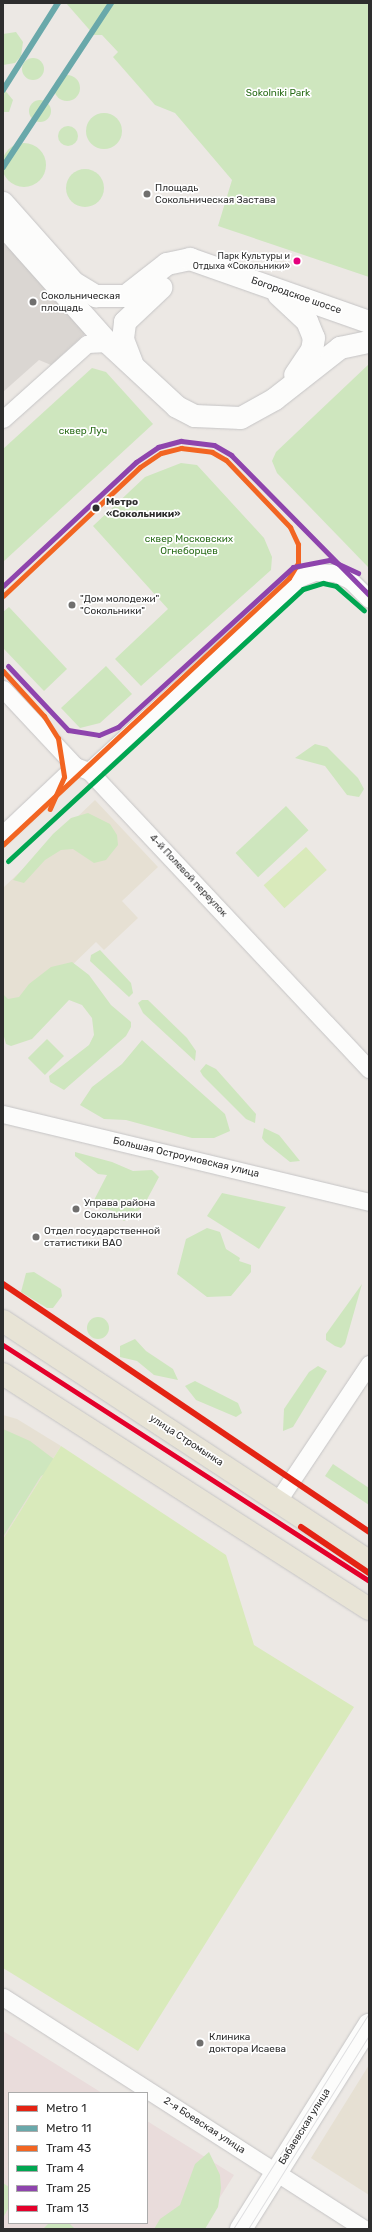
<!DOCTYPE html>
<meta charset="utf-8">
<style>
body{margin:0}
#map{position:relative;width:372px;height:2232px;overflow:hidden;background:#ece8e4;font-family:Rubik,sans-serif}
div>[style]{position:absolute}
.education>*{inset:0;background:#e6e0d3}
.medical>*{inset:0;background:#e9dcdb}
.green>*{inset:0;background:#cee6be;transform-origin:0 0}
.round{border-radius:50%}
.pitch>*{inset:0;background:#d9eabb;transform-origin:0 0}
.plaza>*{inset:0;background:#dad6d2}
.roads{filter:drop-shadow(0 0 1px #c5c4c5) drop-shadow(0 0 1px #c5c4c5)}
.street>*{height:17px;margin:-8.5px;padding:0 8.5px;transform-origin:8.5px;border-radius:8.5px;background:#fcfcfb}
.secondary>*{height:22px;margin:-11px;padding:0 11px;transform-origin:11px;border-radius:11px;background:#fcfcfb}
.primary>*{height:22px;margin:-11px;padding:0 11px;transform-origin:11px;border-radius:11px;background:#e8e4d6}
.tram>*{height:1px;margin:-0.5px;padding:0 0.5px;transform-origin:0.5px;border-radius:0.5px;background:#dfdfe1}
.tram-1>*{height:5px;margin:-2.5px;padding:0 2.5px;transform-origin:2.5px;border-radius:2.5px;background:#f26522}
.tram-2>*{height:5px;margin:-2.5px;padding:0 2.5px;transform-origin:2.5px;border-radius:2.5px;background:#00a651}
.tram-3>*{height:5px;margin:-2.5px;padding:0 2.5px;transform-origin:2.5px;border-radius:2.5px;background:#8e44ad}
.tram-4>*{height:5px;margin:-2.5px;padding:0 2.5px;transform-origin:2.5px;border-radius:2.5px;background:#e4002b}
.metro-1>*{height:6px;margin:-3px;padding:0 3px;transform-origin:3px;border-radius:3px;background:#e42313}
.metro-2>*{height:6px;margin:-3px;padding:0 3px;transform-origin:3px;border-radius:3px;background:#69a8aa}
.dots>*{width:11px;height:11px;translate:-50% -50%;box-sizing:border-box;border:2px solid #fff;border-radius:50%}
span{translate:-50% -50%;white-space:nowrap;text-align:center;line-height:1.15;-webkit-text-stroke:3.5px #fff;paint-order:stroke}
.bus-label{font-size:9px;color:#2e2e2e}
.right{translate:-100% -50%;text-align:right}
.park-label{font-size:10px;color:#2c6e1b}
.poi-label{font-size:10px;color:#2e2e2e}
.left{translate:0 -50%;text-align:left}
.street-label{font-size:10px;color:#2e2e2e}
.stop-label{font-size:10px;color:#2e2e2e;font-weight:700}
.frame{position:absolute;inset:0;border:4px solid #2e2e2e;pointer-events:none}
.legend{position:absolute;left:8px;top:2092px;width:140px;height:132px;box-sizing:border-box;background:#fff;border:1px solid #ababab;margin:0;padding:5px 7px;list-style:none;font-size:12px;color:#2e2e2e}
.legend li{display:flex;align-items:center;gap:8px;height:20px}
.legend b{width:20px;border:1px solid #ababab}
</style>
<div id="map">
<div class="education">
<i style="clip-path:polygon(95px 800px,158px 867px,122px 901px,138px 918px,104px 950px,96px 942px,7px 1028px,3px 1024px,3px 888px)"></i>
<i style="clip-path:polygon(3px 1415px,17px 1419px,61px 1446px,3px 1539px)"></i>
<i style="clip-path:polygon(369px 2065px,369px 2195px,311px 2158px)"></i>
</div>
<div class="medical">
<i style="clip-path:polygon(3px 2031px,102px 2093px,9px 2093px,9px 2223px,147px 2223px,147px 2121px,234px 2175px,200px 2229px,3px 2229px)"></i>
</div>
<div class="green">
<i style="clip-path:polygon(66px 3px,369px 3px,369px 277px,218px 226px,232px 180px,175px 113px,155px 105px,113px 57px,118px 52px,102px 35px,94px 35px)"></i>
<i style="clip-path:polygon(16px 32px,23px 42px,21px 56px,15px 63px,3px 65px,3px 34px)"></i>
<i class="round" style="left:22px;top:58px;width:22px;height:22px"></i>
<i class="round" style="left:54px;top:75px;width:26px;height:26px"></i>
<i style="clip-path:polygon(3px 88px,13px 100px,9px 112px,3px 112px)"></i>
<i class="round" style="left:29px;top:100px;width:22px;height:22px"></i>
<i class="round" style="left:86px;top:113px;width:36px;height:36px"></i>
<i class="round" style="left:58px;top:126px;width:20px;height:20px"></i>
<i class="round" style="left:2px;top:143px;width:44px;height:44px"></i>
<i class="round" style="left:66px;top:169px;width:38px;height:38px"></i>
<i style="clip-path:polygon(369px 364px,369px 568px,277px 473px,272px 461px,276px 452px)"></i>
<i style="clip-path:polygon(92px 368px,106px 372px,153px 424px,3px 562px,3px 449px)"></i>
<i style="clip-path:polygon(181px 463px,197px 465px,264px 538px,272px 557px,271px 570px,141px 686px,115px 659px,168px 609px,93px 526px,145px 477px)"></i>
<i style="clip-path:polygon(9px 607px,67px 669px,44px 691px,3px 648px,3px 612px)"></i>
<i style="clip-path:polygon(106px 666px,132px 694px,100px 723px,80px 728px,61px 708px)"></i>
<i style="clip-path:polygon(315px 744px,327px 747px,358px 778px,364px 789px,359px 797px,347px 795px,325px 766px,295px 758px)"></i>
<i style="left:286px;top:806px;width:33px;height:69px;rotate:47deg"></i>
<i style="clip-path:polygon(88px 813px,110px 824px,117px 835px,118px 845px,106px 860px,94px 863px,73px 849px,61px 850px,45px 860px,24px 883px,13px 880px,53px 834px,71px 818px)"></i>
<i style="clip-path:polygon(100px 950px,131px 983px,133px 993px,129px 997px,90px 961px,91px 955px)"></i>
<i style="clip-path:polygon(72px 962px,89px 975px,111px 1005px,131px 1022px,131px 1027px,126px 1036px,64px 1090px,50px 1082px,49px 1076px,89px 1045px,94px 1035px,92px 1018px,82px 1005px,69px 1000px,32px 1039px,11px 1046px,6px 1044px,3px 1033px,3px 994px,8px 999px,19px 997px,29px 984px,51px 967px)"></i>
<i style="clip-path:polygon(142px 1000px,148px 1000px,187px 1038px,196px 1051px,195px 1061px,143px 1013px,138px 1003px)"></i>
<i style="left:47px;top:1039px;width:24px;height:27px;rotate:45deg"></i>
<i style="clip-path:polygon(142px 1040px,225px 1114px,230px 1131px,214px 1138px,192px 1138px,126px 1120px,104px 1119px,80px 1105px,92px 1087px,122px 1064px)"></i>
<i style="clip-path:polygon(206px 1064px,216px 1069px,256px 1114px,255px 1123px,246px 1119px,203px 1076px,200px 1071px)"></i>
<i style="clip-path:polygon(264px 1128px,279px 1135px,300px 1161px,290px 1162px,265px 1142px,262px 1138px)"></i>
<i style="clip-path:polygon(75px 1152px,112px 1162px,133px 1171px,152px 1170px,159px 1177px,143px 1207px,124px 1221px,113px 1211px,91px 1206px,107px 1175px,98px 1174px,75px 1156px)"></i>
<i style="clip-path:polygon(222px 1193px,286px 1207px,259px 1249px,207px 1216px)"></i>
<i style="clip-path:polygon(207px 1228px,220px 1232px,226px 1249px,240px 1258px,239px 1261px,251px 1265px,251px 1272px,231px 1296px,207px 1297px,177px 1274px,186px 1239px)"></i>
<i style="clip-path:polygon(34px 1272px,61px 1289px,62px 1296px,53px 1308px,47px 1308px,21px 1292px,26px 1273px)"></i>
<i style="clip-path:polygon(362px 1284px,345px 1344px,341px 1348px,335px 1346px,326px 1340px,326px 1334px)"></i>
<i class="round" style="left:87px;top:1317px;width:22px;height:22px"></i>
<i style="clip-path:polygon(135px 1339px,146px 1351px,173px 1369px,178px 1380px,154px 1375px,137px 1361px,120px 1357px,120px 1346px)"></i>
<i style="clip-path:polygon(318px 1366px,327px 1371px,293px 1427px,283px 1431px,284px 1409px,309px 1372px)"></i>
<i style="clip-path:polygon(195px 1381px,238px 1403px,242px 1413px,236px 1417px,196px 1400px,185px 1386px)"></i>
<i style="clip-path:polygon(3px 1429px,30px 1441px,63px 1466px,41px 1476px,3px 1537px)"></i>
<i style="clip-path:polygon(333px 1464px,369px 1488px,369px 1505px,325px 1476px)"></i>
<i style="clip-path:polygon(209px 2152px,220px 2175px,221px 2188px,218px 2207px,208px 2224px,205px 2229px,154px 2229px,160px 2219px,180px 2205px,195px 2164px)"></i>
<i style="clip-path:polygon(3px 2183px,9px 2187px,9px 2207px,3px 2218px)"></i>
<i style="clip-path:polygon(49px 2223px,69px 2223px,75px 2229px,43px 2229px)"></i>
</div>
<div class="pitch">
<i style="left:306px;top:847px;width:31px;height:57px;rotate:48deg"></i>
<i style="clip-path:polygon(61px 1446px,226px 1555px,254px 1645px,354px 1707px,138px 2051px,3px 1968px,3px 1539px)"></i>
</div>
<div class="plaza">
<i style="clip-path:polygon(3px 235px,87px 332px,51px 365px,39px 360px,3px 392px)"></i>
</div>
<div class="roads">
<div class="street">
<i style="left:3px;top:419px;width:113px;rotate:-41.8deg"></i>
<i style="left:87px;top:344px;width:21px;rotate:-3deg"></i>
<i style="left:3px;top:689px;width:105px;rotate:46.9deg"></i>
<i style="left:75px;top:766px;width:15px;rotate:20deg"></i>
<i style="left:89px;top:771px;width:409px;rotate:46.8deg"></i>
<i style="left:89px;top:771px;width:285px;rotate:-42.6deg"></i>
<i style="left:299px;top:578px;width:17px;rotate:-21deg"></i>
<i style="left:315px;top:572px;width:20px;rotate:3deg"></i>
<i style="left:335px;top:573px;width:17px;rotate:25deg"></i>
<i style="left:350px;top:580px;width:27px;rotate:45deg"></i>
<i style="left:3px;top:834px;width:99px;rotate:-43.4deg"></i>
<i style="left:3px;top:1114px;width:376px;rotate:13.5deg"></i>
<i style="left:277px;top:1502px;width:166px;rotate:-56.3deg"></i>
<i style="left:3px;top:1997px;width:430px;rotate:32.7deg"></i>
</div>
<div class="secondary">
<i style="left:3px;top:203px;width:107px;rotate:48.4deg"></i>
<i style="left:74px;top:283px;width:26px;rotate:31deg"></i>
<i style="left:96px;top:296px;width:30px"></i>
<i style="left:126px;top:296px;width:52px;rotate:-38deg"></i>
<i style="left:167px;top:264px;width:24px;rotate:-12deg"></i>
<i style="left:190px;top:259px;width:190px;rotate:19.4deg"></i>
<i style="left:3px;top:225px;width:158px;rotate:48.3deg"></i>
<i style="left:108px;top:343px;width:94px;rotate:42.8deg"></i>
<i style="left:177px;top:407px;width:20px;rotate:27deg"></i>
<i style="left:195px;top:416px;width:46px;rotate:2.5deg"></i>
<i style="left:241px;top:418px;width:39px;rotate:-29deg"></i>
<i style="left:275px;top:399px;width:83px;rotate:-38.1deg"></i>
<i style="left:340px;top:348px;width:30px;rotate:-12deg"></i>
<i style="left:279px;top:295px;width:38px;rotate:43deg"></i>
<i style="left:307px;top:321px;width:18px;rotate:68deg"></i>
<i style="left:314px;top:338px;width:12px;rotate:99deg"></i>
<i style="left:312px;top:350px;width:30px;rotate:124deg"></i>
<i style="left:132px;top:363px;width:26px;rotate:-111deg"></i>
<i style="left:123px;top:339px;width:17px;rotate:-83deg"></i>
<i style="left:125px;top:322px;width:50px;rotate:-43.4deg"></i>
<i style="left:241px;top:2229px;width:241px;rotate:-57.9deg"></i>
</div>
<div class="primary">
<i style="left:3px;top:1321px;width:438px;rotate:33.3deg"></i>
<i style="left:3px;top:1374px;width:435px;rotate:32.7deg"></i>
</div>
</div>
<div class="tram">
<i style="left:233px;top:2229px;width:255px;rotate:-57.8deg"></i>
<i style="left:248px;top:2229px;width:229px;rotate:-58deg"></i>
</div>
<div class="tram-1">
<i style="left:3px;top:596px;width:188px;rotate:-43.3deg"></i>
<i style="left:140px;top:467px;width:25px;rotate:-34deg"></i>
<i style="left:161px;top:453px;width:21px;rotate:-14deg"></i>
<i style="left:181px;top:448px;width:31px;rotate:7deg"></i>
<i style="left:212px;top:452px;width:16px;rotate:30deg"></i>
<i style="left:226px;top:460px;width:93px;rotate:46.3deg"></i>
<i style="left:290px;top:527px;width:19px;rotate:65deg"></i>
<i style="left:298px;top:544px;width:19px;rotate:90deg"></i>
<i style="left:298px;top:563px;width:17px;rotate:121deg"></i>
<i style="left:289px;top:578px;width:391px;rotate:137deg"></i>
<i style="left:3px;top:671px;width:61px;rotate:47.7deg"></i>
<i style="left:44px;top:716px;width:26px;rotate:58deg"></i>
<i style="left:58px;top:738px;width:39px;rotate:81deg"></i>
<i style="left:64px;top:777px;width:35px;rotate:114deg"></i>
</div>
<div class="tram-2">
<i style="left:8px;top:861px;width:401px;rotate:-42.7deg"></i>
<i style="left:303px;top:589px;width:21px;rotate:-17deg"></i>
<i style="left:323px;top:583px;width:13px;rotate:13deg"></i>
<i style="left:336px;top:586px;width:37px;rotate:41deg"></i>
</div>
<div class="tram-3">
<i style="left:3px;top:586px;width:182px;rotate:-43deg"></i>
<i style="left:136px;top:462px;width:27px;rotate:-34deg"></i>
<i style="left:158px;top:447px;width:24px;rotate:-15deg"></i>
<i style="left:181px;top:441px;width:33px;rotate:7deg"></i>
<i style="left:214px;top:445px;width:20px;rotate:30deg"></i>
<i style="left:231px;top:455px;width:197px;rotate:45.4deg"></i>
<i style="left:8px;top:666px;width:88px;rotate:46.8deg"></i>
<i style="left:68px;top:730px;width:31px;rotate:9deg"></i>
<i style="left:99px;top:735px;width:21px;rotate:-23deg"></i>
<i style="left:118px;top:727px;width:237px;rotate:-42.4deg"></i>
<i style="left:293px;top:567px;width:38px;rotate:-11deg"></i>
<i style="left:330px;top:560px;width:31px;rotate:25deg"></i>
</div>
<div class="tram-4">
<i style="left:3px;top:1345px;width:435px;rotate:32.8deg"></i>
</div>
<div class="metro-1">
<i style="left:3px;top:1284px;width:442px;rotate:34.1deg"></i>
<i style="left:301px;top:1527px;width:82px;rotate:34.1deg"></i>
</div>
<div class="metro-2">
<i style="left:3px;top:90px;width:103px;rotate:-57.7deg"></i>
<i style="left:3px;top:167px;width:196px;rotate:-56.6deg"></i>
</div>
<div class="dots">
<i style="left:147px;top:194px;background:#706f6e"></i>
<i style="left:297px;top:261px;background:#e5007d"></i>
<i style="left:33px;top:302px;background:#706f6e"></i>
<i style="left:96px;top:508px;background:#2e2e2e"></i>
<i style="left:72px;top:605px;background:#706f6e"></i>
<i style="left:76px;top:1209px;background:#706f6e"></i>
<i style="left:36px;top:1237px;background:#706f6e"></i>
<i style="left:200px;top:2043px;background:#706f6e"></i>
</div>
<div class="bus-label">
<span class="right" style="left:290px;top:261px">Парк Культуры и<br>Отдыха «Сокольники»</span>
</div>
<div class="park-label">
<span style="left:278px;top:94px">Sokolniki Park</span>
<span style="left:83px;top:432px">сквер Луч</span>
<span style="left:189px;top:545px">сквер Московских<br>Огнеборцев</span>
</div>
<div class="poi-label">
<span class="left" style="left:155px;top:194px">Площадь<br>Сокольническая Застава</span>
<span class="left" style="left:41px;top:302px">Сокольническая<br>площадь</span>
<span class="left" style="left:80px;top:605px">"Дом молодежи"<br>"Сокольники"</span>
<span class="left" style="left:84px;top:1209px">Управа района<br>Сокольники</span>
<span class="left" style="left:44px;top:1237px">Отдел государственной<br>статистики ВАО</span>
<span class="left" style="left:209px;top:2043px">Клиника<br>доктора Исаева</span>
</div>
<div class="street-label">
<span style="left:296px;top:296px;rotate:19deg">Богородское шоссе</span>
<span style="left:188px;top:876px;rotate:47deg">4-й Полевой переулок</span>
<span style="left:186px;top:1158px;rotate:13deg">Большая Остроумовская улица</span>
<span style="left:186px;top:1441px;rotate:33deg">улица Стромынка</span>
<span style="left:204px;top:2126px;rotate:33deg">2-я Боевская улица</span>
<span style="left:305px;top:2127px;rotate:-58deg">Бабаевская улица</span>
</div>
<div class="stop-label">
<span class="left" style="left:106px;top:508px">Метро<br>«Сокольники»</span>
</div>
<div class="frame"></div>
<ul class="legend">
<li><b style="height:5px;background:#e42313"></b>Metro 1</li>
<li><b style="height:5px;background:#69a8aa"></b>Metro 11</li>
<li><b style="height:5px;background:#f26522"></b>Tram 43</li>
<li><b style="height:5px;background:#00a651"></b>Tram 4</li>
<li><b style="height:5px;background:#8e44ad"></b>Tram 25</li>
<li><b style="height:5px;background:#e4002b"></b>Tram 13</li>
</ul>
</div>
